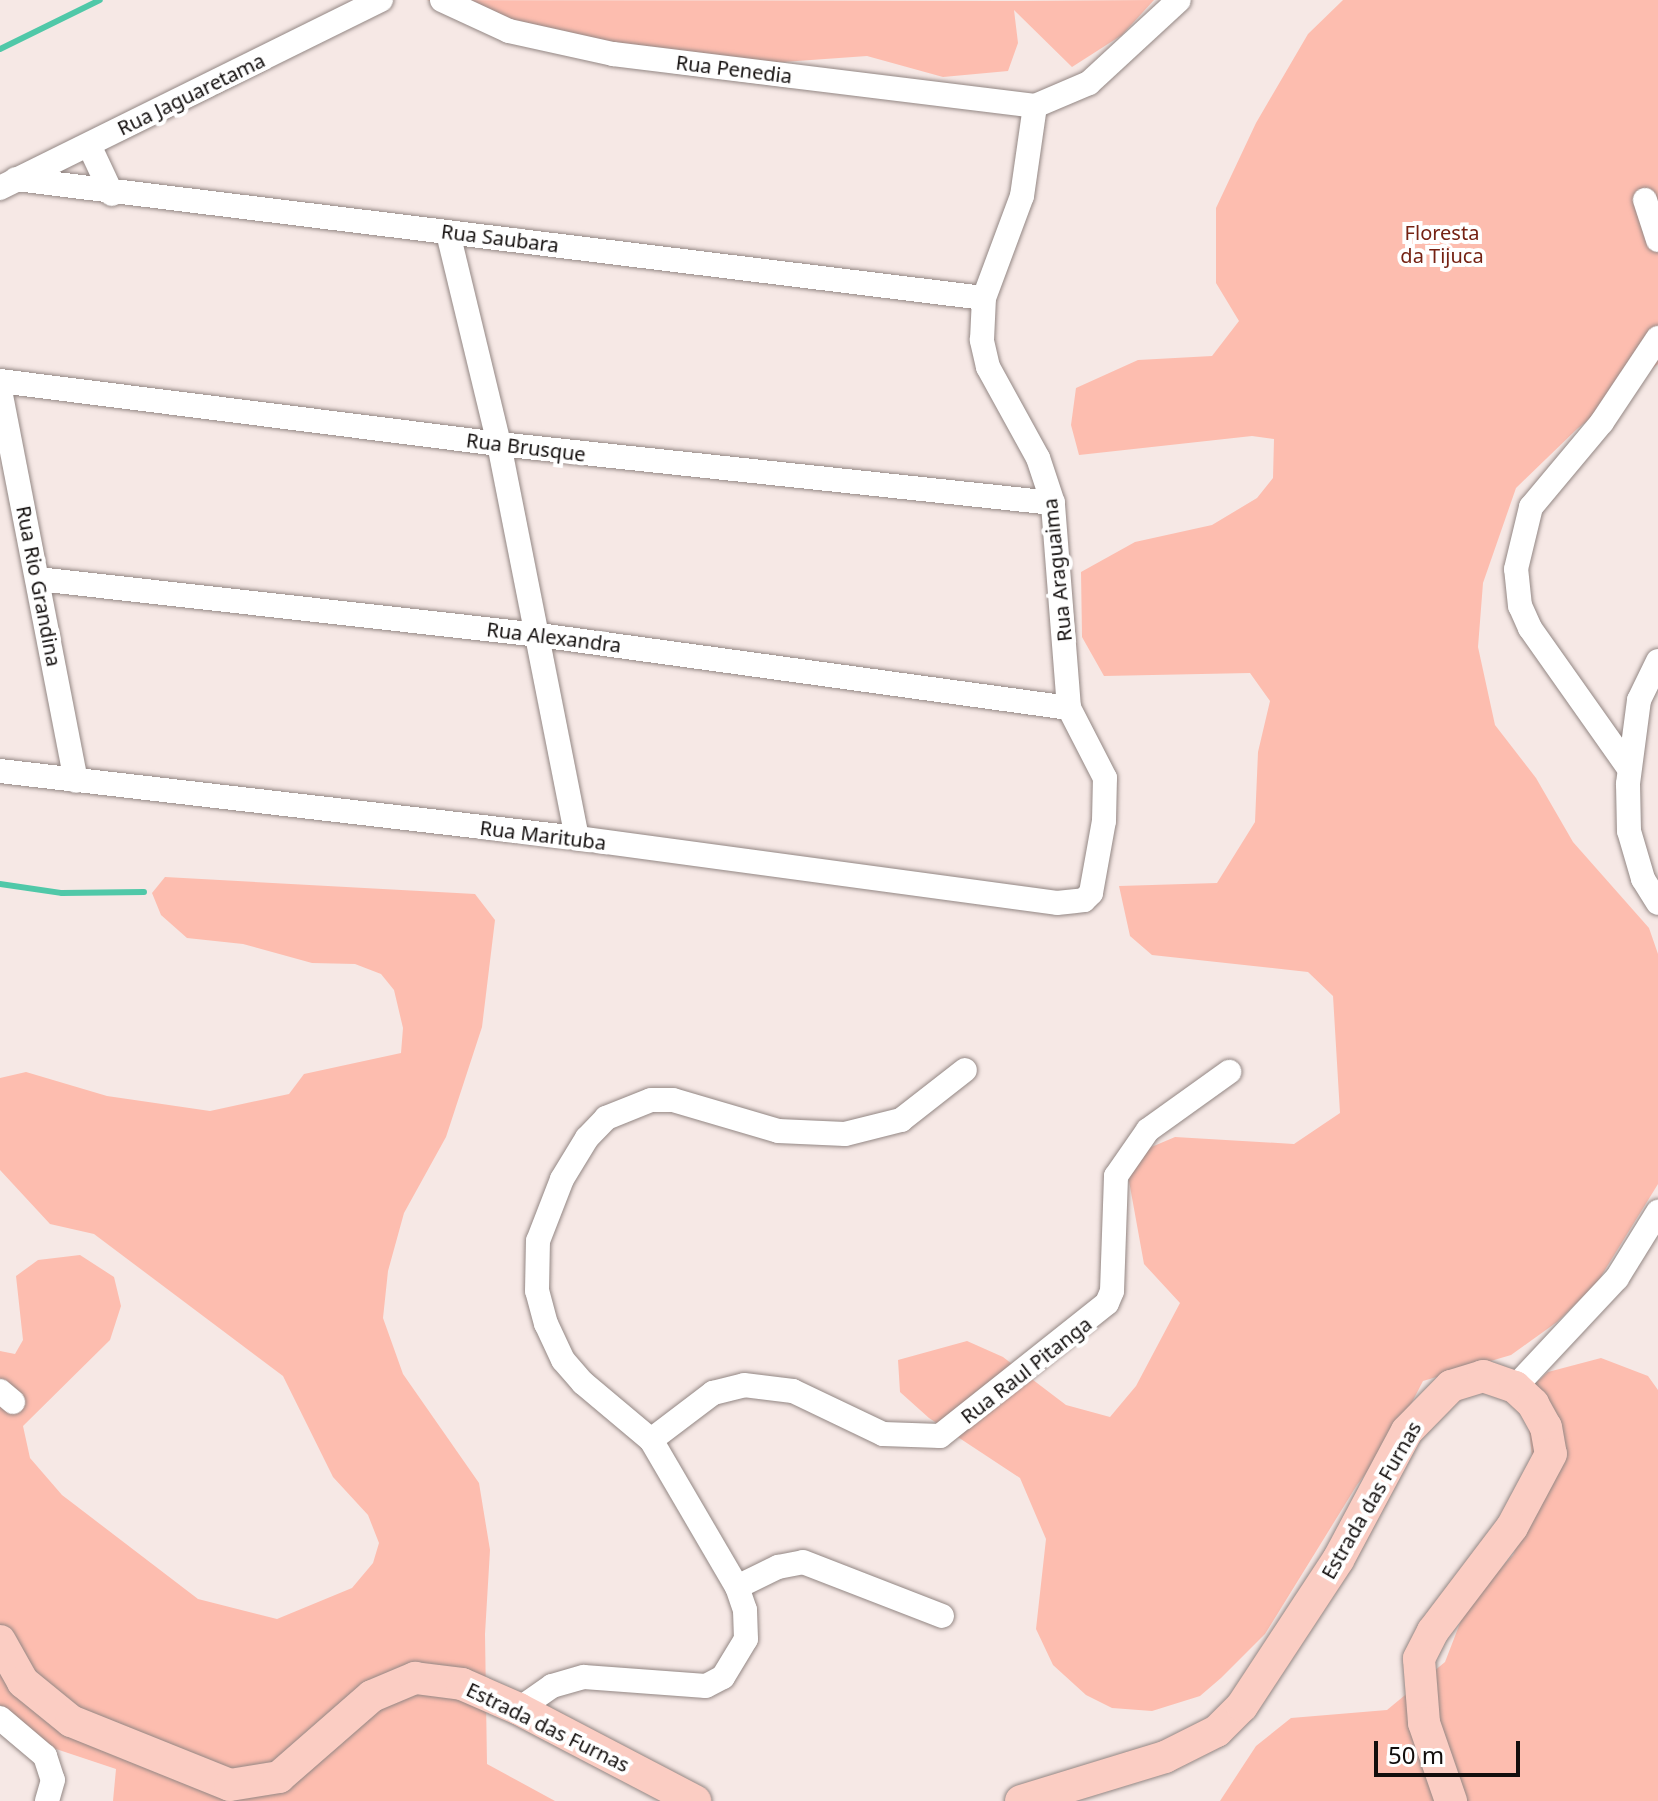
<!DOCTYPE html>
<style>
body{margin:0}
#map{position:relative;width:1658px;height:1801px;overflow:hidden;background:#f6e8e5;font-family:"Noto Sans",sans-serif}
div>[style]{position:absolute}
.green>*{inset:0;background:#fdbdaf}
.stream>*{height:6px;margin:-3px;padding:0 3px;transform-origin:3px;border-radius:3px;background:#50c8a8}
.roads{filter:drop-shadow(0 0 2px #938784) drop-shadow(0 0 2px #938784)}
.minor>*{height:24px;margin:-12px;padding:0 12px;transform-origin:12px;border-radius:12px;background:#fff}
.major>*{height:32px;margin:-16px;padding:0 16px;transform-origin:16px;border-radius:16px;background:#fbcdc3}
span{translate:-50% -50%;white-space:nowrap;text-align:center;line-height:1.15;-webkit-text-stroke:8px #fff;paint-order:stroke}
.street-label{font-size:20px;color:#120e0d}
.park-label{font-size:20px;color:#752213}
.scale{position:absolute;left:1374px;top:1741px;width:146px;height:36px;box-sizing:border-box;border:4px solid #120e0d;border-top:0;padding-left:10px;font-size:24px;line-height:28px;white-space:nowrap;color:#120e0d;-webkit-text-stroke:6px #fff;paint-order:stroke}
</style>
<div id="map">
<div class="green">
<i style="clip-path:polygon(427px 0,1004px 1px,1154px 0,1122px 35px,1072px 67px,1014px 10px,1018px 43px,1008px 71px,943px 77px,867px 56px,769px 63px,552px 36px)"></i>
<i style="clip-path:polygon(1343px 0,1658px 0,1658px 364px,1577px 429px,1516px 488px,1483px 583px,1478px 647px,1495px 725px,1536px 778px,1573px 842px,1649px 928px,1658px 954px,1658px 1184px,1597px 1283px,1557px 1322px,1511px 1355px,1423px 1381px,1395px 1435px,1357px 1485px,1265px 1634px,1221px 1678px,1200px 1696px,1152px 1711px,1112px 1708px,1086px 1695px,1053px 1665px,1036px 1629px,1046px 1539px,1020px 1478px,929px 1418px,900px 1392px,898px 1360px,967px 1341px,1003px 1357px,1066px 1405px,1110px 1417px,1136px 1386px,1180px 1303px,1144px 1264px,1129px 1181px,1135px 1154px,1175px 1137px,1294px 1144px,1340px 1113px,1333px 996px,1308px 972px,1152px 955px,1130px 936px,1119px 886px,1217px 883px,1255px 822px,1258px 752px,1270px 701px,1250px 673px,1104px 676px,1082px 637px,1081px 572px,1135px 542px,1212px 525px,1257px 498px,1273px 478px,1274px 439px,1252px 436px,1079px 455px,1071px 425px,1076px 388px,1138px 360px,1212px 356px,1239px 321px,1216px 283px,1216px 208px,1256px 123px,1308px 34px)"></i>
<i style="clip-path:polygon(165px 877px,475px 894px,495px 920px,482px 1027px,446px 1137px,404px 1213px,388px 1271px,383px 1318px,403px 1374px,479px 1483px,490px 1550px,485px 1634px,487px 1764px,555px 1801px,113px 1801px,116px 1769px,50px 1747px,0 1705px,0 1351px,15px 1354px,23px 1340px,16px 1276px,38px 1260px,80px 1255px,114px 1277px,121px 1306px,110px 1340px,23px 1426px,30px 1458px,62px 1495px,198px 1599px,277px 1619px,352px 1588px,373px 1563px,379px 1543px,368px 1515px,333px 1477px,283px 1376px,94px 1234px,50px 1224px,0 1170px,0 1078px,26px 1072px,107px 1096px,210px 1111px,289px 1094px,304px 1074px,401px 1053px,403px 1028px,394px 990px,381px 974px,355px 964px,312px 963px,243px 944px,187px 938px,161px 915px,152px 893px)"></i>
<i style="clip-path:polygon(1601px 1358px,1648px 1376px,1658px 1390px,1658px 1801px,1220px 1801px,1256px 1746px,1291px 1718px,1387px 1710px,1445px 1662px,1467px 1605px,1513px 1555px,1537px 1502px,1525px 1393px,1548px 1372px)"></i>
</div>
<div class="stream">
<i style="left:0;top:49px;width:111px;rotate:-26.1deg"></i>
<i style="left:0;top:884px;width:63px;rotate:8.3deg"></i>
<i style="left:62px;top:893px;width:82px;rotate:-0.7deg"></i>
</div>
<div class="roads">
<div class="minor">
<i style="left:442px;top:0;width:74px;rotate:24.8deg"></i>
<i style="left:509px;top:31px;width:107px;rotate:12.5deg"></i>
<i style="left:613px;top:54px;width:425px;rotate:7deg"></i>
<i style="left:1035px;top:106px;width:59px;rotate:-23.1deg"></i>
<i style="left:1089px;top:83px;width:122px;rotate:-42.7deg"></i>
<i style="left:89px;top:145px;width:54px;rotate:64.9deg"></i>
<i style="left:16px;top:179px;width:975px;rotate:7.01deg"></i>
<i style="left:0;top:188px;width:425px;rotate:-26.3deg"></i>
<i style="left:1645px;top:200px;width:42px;rotate:72deg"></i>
<i style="left:448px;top:233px;width:217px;rotate:76.4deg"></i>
<i style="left:499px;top:444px;width:402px;rotate:78.8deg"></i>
<i style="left:0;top:381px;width:503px;rotate:7.2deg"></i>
<i style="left:499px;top:444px;width:557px;rotate:6.08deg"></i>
<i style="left:0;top:390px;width:398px;rotate:79deg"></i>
<i style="left:38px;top:579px;width:504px;rotate:6.38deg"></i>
<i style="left:539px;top:635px;width:535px;rotate:7.84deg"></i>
<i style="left:1658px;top:661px;width:43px;rotate:116deg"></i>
<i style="left:1639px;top:700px;width:85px;rotate:97.5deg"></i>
<i style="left:1628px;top:784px;width:47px;rotate:88.8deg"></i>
<i style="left:1629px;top:831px;width:50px;rotate:73.7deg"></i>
<i style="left:1643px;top:879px;width:28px;rotate:58deg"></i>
<i style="left:1628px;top:767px;width:170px;rotate:-125.2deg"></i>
<i style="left:1530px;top:628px;width:24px;rotate:-114deg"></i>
<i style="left:1520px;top:606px;width:37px;rotate:-96deg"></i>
<i style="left:1516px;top:569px;width:64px;rotate:-76.4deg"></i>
<i style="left:1531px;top:507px;width:111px;rotate:-50.1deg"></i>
<i style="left:1602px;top:422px;width:101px;rotate:-56.3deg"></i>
<i style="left:0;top:771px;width:581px;rotate:6.62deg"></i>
<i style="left:577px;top:838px;width:484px;rotate:7.7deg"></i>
<i style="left:1057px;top:903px;width:27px;rotate:-6deg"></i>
<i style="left:1084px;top:900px;width:10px;rotate:-45deg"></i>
<i style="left:1091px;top:893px;width:73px;rotate:-79.8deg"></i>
<i style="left:1104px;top:821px;width:43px;rotate:-88.7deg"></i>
<i style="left:1105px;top:778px;width:79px;rotate:-117.2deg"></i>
<i style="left:1069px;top:708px;width:206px;rotate:-94.5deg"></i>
<i style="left:1053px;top:503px;width:47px;rotate:-108.4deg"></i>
<i style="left:1038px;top:458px;width:104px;rotate:-118.8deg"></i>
<i style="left:988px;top:367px;width:28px;rotate:-103deg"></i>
<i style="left:982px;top:340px;width:42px;rotate:-87.3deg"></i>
<i style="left:984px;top:298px;width:109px;rotate:-69.6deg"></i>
<i style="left:1022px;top:196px;width:91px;rotate:-81.8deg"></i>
<i style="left:1515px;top:1387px;width:149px;rotate:-46.9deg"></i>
<i style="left:1617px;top:1278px;width:78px;rotate:-58.2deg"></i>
<i style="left:0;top:1391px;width:17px;rotate:40deg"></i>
<i style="left:651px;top:1440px;width:78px;rotate:-37.2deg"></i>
<i style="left:713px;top:1393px;width:32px;rotate:-14deg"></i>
<i style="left:744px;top:1385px;width:49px;rotate:7deg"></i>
<i style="left:793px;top:1391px;width:100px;rotate:25.5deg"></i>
<i style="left:883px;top:1434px;width:57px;rotate:2deg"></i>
<i style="left:940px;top:1436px;width:213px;rotate:-38.5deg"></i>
<i style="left:1107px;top:1303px;width:13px;rotate:-67deg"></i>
<i style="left:1112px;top:1291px;width:115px;rotate:-88deg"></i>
<i style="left:1116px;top:1176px;width:56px;rotate:-55.2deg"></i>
<i style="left:1148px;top:1130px;width:100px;rotate:-35.6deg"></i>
<i style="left:737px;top:1587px;width:46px;rotate:-26deg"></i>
<i style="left:778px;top:1567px;width:25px;rotate:-11deg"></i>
<i style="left:803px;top:1562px;width:149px;rotate:21.2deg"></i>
<i style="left:519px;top:1709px;width:40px;rotate:-34.9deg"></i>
<i style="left:552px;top:1686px;width:33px;rotate:-16deg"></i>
<i style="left:584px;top:1677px;width:122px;rotate:4.2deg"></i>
<i style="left:706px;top:1686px;width:19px;rotate:-28deg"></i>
<i style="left:723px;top:1677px;width:44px;rotate:-58.8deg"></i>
<i style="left:746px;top:1639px;width:29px;rotate:-92deg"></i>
<i style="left:745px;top:1610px;width:24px;rotate:-109deg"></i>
<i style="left:737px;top:1587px;width:170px;rotate:-120.3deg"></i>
<i style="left:651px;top:1440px;width:89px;rotate:-140deg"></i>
<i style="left:583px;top:1383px;width:30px;rotate:-131deg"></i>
<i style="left:563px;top:1360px;width:40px;rotate:-115deg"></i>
<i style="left:546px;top:1324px;width:34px;rotate:-105deg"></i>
<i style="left:537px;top:1291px;width:50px;rotate:-88.9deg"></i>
<i style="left:538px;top:1241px;width:66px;rotate:-68.8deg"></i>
<i style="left:562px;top:1179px;width:48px;rotate:-58.6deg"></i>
<i style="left:587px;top:1138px;width:28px;rotate:-46deg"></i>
<i style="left:606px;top:1118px;width:48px;rotate:-21.8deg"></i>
<i style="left:651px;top:1100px;width:22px"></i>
<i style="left:673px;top:1100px;width:109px;rotate:16.4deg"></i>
<i style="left:778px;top:1131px;width:67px;rotate:2.6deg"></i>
<i style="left:845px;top:1134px;width:58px;rotate:-14deg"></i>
<i style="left:901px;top:1120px;width:81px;rotate:-38deg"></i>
<i style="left:0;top:1718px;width:59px;rotate:40.2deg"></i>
<i style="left:45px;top:1756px;width:25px;rotate:72deg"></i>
<i style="left:53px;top:1780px;width:22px;rotate:106deg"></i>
</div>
<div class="major">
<i style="left:0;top:1641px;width:47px;rotate:60.7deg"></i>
<i style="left:23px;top:1682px;width:62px;rotate:39.1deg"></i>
<i style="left:71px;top:1721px;width:171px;rotate:21.9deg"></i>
<i style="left:230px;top:1785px;width:50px;rotate:-9.3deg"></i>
<i style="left:279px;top:1777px;width:123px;rotate:-41.1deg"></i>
<i style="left:372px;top:1696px;width:47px;rotate:-22.7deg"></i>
<i style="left:415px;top:1678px;width:47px;rotate:7.3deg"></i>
<i style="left:462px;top:1684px;width:62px;rotate:23.7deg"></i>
<i style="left:519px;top:1709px;width:199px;rotate:27.6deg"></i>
<i style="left:1021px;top:1801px;width:151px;rotate:-17deg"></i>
<i style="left:1165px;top:1757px;width:58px;rotate:-26.6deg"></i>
<i style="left:1217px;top:1731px;width:35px;rotate:-45deg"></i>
<i style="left:1242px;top:1706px;width:175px;rotate:-56.7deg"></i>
<i style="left:1338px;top:1560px;width:146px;rotate:-61.9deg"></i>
<i style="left:1407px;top:1431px;width:63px;rotate:-45.6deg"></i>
<i style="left:1451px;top:1386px;width:34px;rotate:-17deg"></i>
<i style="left:1483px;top:1376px;width:34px;rotate:19deg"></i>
<i style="left:1515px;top:1387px;width:25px;rotate:43deg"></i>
<i style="left:1533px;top:1404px;width:26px;rotate:61deg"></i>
<i style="left:1546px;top:1427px;width:27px;rotate:80deg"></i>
<i style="left:1551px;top:1454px;width:83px;rotate:118.1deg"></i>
<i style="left:1512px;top:1527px;width:131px;rotate:127.2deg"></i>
<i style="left:1433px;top:1631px;width:31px;rotate:117deg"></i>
<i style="left:1419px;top:1659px;width:64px;rotate:85.5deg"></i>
<i style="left:1424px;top:1723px;width:83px;rotate:70.9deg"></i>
</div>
</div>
<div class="street-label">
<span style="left:734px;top:69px;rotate:7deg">Rua Penedia</span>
<span style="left:191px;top:94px;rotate:-26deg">Rua Jaguaretama</span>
<span style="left:500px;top:238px;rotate:7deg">Rua Saubara</span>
<span style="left:526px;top:447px;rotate:7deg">Rua Brusque</span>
<span style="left:1057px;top:570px;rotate:-96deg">Rua Araguaima</span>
<span style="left:39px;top:586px;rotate:79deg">Rua Rio Grandina</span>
<span style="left:554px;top:637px;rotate:7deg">Rua Alexandra</span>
<span style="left:543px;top:835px;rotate:7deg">Rua Marituba</span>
<span style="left:1026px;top:1370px;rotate:-38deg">Rua Raul Pitanga</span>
<span style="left:1371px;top:1500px;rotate:-60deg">Estrada das Furnas</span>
<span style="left:548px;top:1727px;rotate:26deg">Estrada das Furnas</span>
</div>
<div class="park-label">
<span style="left:1442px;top:244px">Floresta<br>da Tijuca</span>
</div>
<div class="scale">50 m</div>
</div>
